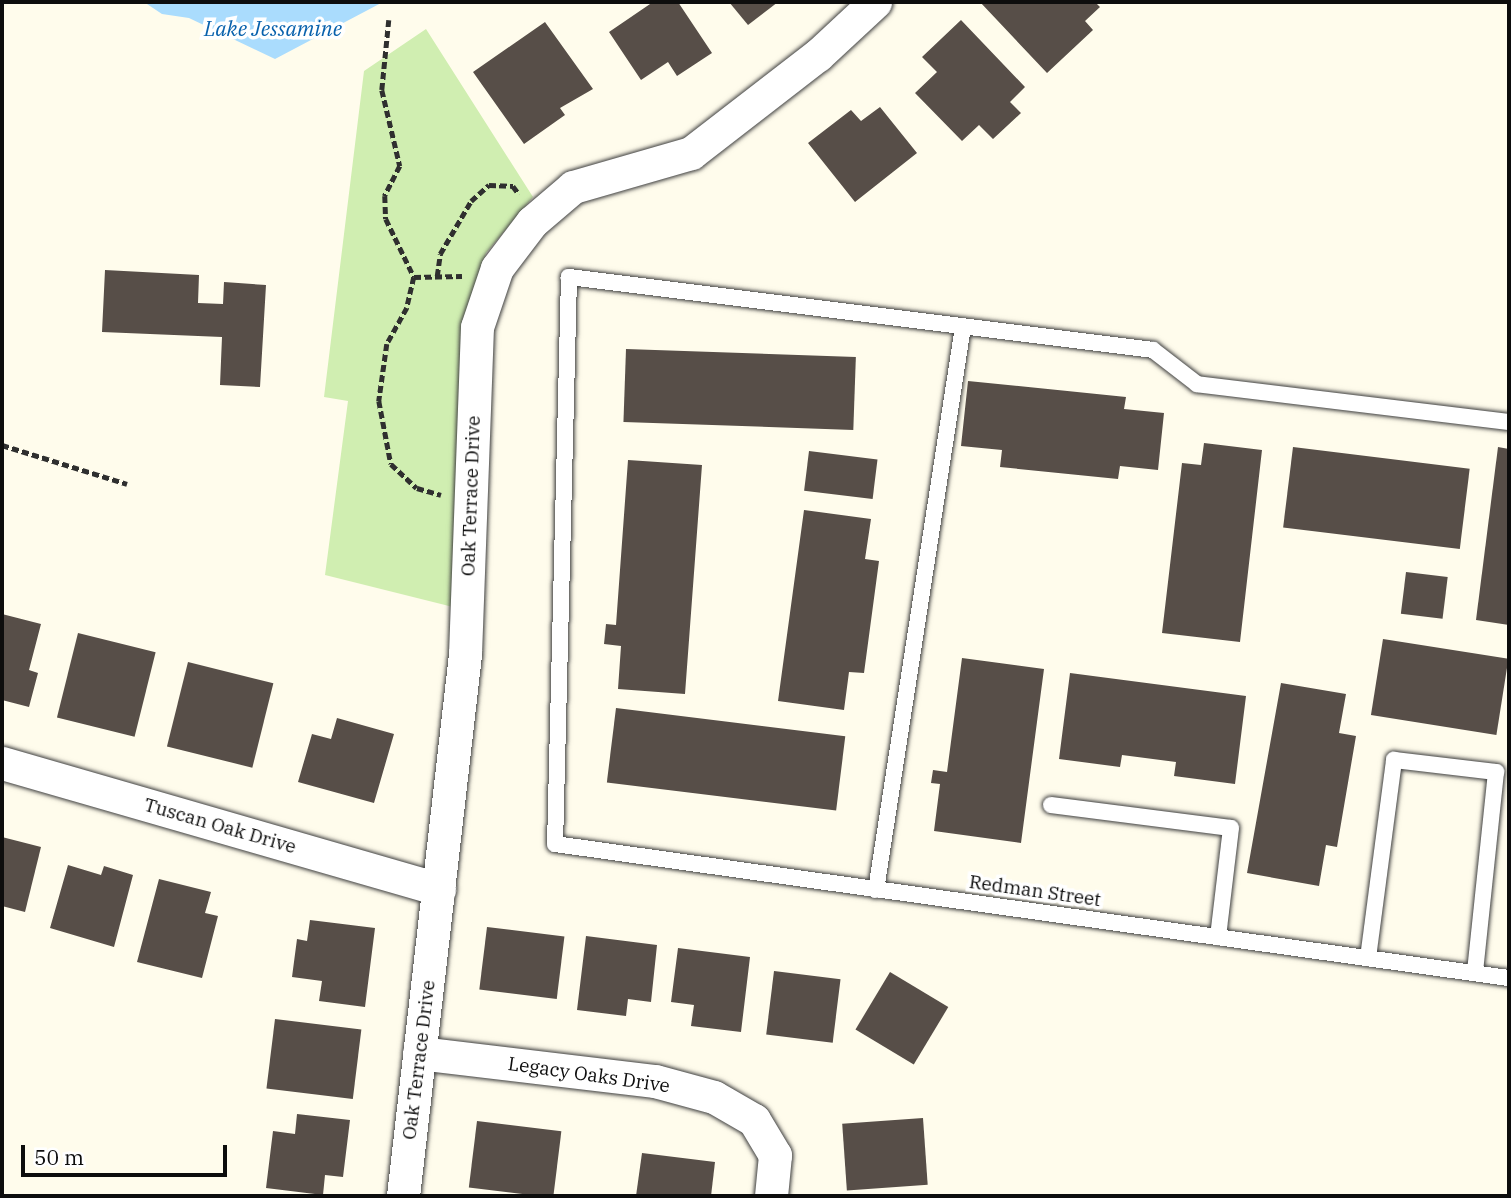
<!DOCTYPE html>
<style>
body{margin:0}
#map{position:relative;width:1511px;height:1198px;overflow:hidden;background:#fffcec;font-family:"IBM Plex Serif",serif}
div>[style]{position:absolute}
.green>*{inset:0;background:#d0eeb1}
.water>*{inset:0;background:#aadcfd}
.building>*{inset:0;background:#574e48;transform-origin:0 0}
.path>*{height:4.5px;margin-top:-2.25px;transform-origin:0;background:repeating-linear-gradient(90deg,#2f2f2f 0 7px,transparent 0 10.5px)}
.roads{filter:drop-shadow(0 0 2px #404040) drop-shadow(0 0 2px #404040)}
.service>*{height:16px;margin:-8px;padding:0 8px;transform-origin:8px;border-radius:8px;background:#fff}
.minor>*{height:33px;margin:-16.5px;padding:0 16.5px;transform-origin:16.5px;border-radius:16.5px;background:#fff}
span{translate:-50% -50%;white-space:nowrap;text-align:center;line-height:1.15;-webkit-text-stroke:7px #fff;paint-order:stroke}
.street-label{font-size:19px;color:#0d0d0d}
.water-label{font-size:21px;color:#0861ac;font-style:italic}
.frame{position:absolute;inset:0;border:4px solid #0d0d0d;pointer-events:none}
.scale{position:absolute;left:21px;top:1145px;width:206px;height:32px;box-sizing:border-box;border:4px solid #0d0d0d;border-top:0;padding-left:9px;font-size:21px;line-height:24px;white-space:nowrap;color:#0d0d0d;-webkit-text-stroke:5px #fff;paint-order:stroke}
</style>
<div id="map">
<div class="green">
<i style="clip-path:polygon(426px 29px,533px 197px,486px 253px,468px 305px,453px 607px,325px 575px,348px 401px,324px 397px,364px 71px)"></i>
</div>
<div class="water">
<i style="clip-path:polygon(144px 2px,383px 2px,275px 59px,189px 18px,162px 14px)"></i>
</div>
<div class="building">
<i style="clip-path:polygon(653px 2px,678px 2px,712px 53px,677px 76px,668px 62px,641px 80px,609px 32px)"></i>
<i style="clip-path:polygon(729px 2px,778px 2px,748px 25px)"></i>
<i style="clip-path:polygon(980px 2px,1095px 2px,1100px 7px,1085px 21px,1093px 30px,1047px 73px)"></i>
<i style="clip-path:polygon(961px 20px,1025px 87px,1010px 102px,1021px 113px,993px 139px,979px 125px,962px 141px,915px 93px,937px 72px,922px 57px)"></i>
<i style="clip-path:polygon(545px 22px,593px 89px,560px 108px,565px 115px,524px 144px,473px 72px)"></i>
<i style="clip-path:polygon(880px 107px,917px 153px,855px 202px,808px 143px,851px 110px,861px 121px)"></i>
<i style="clip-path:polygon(105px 270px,199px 275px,198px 303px,223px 304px,224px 282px,266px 285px,260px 387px,220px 385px,222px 337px,102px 332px)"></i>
<i style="left:626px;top:349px;width:230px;height:73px;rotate:2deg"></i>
<i style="clip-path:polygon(968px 381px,1126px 397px,1124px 409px,1164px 413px,1158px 470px,1120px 466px,1118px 479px,1000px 467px,1002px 450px,961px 446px)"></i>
<i style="clip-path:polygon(1204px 443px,1262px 450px,1240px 642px,1162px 633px,1182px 463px,1201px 465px)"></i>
<i style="left:1293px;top:447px;width:178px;height:81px;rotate:7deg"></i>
<i style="clip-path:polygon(1498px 447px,1509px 449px,1509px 625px,1476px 620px)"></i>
<i style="left:809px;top:451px;width:69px;height:40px;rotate:7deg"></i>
<i style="clip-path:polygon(628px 460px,702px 465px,685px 694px,618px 689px,621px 646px,604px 644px,606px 624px,616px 625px)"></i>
<i style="clip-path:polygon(804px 510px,871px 519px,865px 559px,879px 561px,864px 673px,849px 672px,844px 710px,778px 701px)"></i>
<i style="left:1406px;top:572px;width:42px;height:42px;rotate:7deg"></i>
<i style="clip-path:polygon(2px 614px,41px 624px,29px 670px,38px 673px,29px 707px,2px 700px)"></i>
<i style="left:78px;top:633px;width:80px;height:87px;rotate:14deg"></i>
<i style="left:1383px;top:639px;width:127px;height:77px;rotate:9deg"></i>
<i style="clip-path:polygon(962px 658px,1044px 669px,1021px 843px,934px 831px,940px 784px,931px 783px,933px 770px,947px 772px)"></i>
<i style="left:188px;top:662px;width:88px;height:87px;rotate:14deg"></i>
<i style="clip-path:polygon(1070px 673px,1246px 696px,1235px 784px,1174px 776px,1176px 762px,1122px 755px,1120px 767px,1059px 759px)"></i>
<i style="clip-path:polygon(1281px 683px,1346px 694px,1339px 733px,1356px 736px,1337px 847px,1326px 845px,1319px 886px,1247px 873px)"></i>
<i style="left:616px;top:708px;width:231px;height:75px;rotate:7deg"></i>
<i style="clip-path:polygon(337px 718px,394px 734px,374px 803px,298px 782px,312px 734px,331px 739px)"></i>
<i style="clip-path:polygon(2px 837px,41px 847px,25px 912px,2px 906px)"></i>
<i style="clip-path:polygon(68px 865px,101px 875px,104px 866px,133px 875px,114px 947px,50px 928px)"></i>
<i style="clip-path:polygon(159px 879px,211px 892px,205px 913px,218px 916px,202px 978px,137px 962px)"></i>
<i style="clip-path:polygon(310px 920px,375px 928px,365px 1007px,319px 1001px,322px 981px,292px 977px,297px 939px,307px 941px)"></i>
<i style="left:487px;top:927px;width:78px;height:63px;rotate:7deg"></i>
<i style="clip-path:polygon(586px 936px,657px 945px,651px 1002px,628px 999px,626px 1016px,577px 1010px)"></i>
<i style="clip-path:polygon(678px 948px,750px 957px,741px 1032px,691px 1026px,694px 1005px,671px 1002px)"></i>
<i style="left:774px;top:971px;width:67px;height:64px;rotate:7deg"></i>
<i style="left:890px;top:972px;width:68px;height:67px;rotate:31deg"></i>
<i style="left:275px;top:1019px;width:87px;height:70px;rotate:7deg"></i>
<i style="clip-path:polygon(297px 1114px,350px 1120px,343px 1177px,325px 1175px,323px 1195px,266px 1188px,273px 1131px,295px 1134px)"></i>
<i style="left:923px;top:1118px;width:67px;height:81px;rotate:86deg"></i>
<i style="left:477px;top:1121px;width:85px;height:67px;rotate:7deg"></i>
<i style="clip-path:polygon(642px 1153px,715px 1162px,711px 1196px,636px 1196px)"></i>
</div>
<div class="path">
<i style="left:389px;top:20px;width:70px;rotate:95.7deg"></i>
<i style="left:382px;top:90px;width:78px;rotate:76.7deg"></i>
<i style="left:400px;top:166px;width:34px;rotate:117deg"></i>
<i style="left:385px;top:196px;width:23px;rotate:88deg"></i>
<i style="left:386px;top:219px;width:64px;rotate:64.2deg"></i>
<i style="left:414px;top:277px;width:32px;rotate:103deg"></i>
<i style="left:407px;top:308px;width:41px;rotate:119.1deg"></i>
<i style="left:387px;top:344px;width:58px;rotate:98deg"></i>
<i style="left:379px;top:401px;width:64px;rotate:79.2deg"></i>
<i style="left:391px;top:464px;width:35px;rotate:43deg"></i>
<i style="left:417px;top:488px;width:25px;rotate:16deg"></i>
<i style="left:437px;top:276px;width:22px;rotate:-82deg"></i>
<i style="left:440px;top:254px;width:61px;rotate:-59.7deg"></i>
<i style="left:471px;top:201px;width:24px;rotate:-42deg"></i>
<i style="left:489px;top:185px;width:24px;rotate:2deg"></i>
<i style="left:513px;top:186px;width:10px;rotate:53deg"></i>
<i style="left:414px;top:277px;width:48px;rotate:-1.2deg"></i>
<i style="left:2px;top:445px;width:131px;rotate:17.3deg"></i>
</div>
<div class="roads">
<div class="service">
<i style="left:1509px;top:422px;width:314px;rotate:-173.1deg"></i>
<i style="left:1197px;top:384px;width:56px;rotate:-142.3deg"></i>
<i style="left:1153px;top:350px;width:589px;rotate:-172.87deg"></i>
<i style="left:569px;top:277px;width:567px;rotate:91.41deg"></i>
<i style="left:555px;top:844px;width:963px;rotate:8deg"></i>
<i style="left:1051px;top:805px;width:181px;rotate:7.3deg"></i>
<i style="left:1231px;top:828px;width:110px;rotate:96.8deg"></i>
<i style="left:876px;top:890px;width:570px;rotate:-81.22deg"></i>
<i style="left:1368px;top:958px;width:200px;rotate:-82.5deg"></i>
<i style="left:1394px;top:760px;width:103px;rotate:6.7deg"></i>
<i style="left:1496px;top:772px;width:202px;rotate:96deg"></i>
</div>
<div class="minor">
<i style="left:2px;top:763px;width:455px;rotate:16.1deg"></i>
<i style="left:419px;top:1053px;width:238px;rotate:6.8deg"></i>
<i style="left:655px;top:1081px;width:61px;rotate:15.2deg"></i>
<i style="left:714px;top:1097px;width:46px;rotate:29.9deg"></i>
<i style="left:754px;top:1120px;width:41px;rotate:59deg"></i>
<i style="left:775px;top:1155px;width:41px;rotate:95.6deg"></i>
<i style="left:403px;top:1196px;width:546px;rotate:-83.47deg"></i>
<i style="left:465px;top:654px;width:327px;rotate:-87.9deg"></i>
<i style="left:477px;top:327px;width:62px;rotate:-71.3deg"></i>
<i style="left:497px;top:268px;width:58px;rotate:-52.7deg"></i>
<i style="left:532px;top:222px;width:54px;rotate:-40.5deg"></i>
<i style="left:573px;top:187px;width:123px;rotate:-16.1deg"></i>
<i style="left:691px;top:153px;width:160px;rotate:-37.7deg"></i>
<i style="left:818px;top:55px;width:78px;rotate:-42.9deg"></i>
</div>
</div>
<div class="street-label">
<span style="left:471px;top:496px;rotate:-88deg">Oak Terrace Drive</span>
<span style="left:220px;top:826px;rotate:16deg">Tuscan Oak Drive</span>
<span style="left:1035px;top:891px;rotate:8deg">Redman Street</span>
<span style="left:419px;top:1060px;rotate:-83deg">Oak Terrace Drive</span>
<span style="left:589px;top:1075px;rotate:8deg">Legacy Oaks Drive</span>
</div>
<div class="water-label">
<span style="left:273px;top:28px">Lake Jessamine</span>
</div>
<div class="frame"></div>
<div class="scale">50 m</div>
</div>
